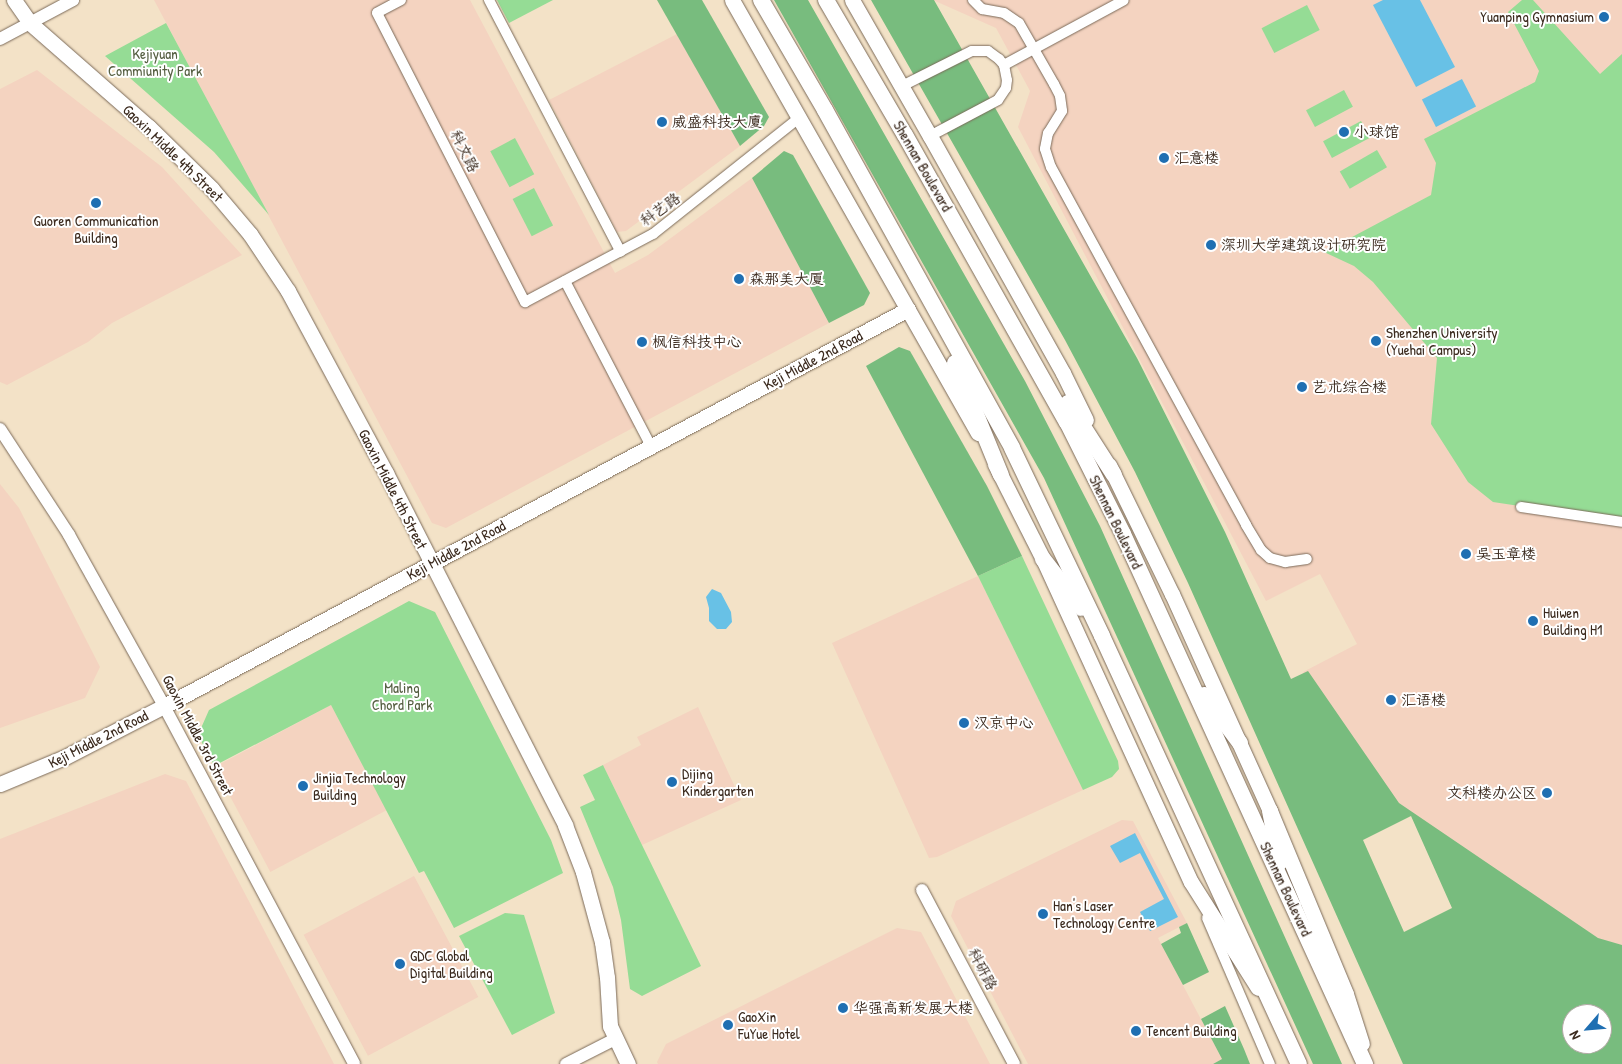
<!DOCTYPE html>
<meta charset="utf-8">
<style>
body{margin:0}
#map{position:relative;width:1622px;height:1064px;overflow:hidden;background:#f3e2c7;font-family:"Patrick Hand","LXGW WenKai TC",sans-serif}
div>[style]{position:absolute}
.built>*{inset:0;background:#f4d3c0;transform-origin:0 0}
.green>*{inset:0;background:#95dc95;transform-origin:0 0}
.forest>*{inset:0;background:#78bc7e}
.water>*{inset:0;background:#68c1e6;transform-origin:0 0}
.roads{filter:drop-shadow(0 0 1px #7b6a59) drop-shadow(0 0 1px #7b6a59)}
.minor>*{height:10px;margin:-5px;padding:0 5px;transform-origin:5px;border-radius:5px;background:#fff}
.tertiary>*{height:12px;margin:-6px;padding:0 6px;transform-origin:6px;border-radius:6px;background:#fff}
.secondary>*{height:15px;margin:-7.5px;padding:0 7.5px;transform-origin:7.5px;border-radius:7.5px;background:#fff}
.primary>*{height:16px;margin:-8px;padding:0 8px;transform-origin:8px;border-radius:8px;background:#fff}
.dots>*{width:14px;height:14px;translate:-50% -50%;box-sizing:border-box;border:2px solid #fff;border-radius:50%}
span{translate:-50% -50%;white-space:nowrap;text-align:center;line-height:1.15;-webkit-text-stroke:4px #fff;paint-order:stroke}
.poi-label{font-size:15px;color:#3b2a1e}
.right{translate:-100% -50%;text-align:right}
.left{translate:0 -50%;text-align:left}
.park-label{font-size:15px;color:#565f42}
.street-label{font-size:15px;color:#3b2a1e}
.north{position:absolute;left:1562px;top:1004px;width:50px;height:50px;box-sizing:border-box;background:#fff;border:1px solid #b1aaa5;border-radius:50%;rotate:243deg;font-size:14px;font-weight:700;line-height:20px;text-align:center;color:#3b2a1e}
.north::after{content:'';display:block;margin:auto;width:18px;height:22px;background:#1f6fb2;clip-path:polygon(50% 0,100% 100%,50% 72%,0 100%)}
</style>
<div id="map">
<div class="built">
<i style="clip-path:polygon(154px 0,470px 0,615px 273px,648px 255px,752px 178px,829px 323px,446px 528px,432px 523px)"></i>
<i style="clip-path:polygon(933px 0,1622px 0,1622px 954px,1407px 811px,1348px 758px,1303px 672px,1357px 644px,1320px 574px,1266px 601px,1018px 127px,1030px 91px,996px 28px)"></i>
<i style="clip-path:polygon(677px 34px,740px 146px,626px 231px,617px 232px,549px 100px)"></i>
<i style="clip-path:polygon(37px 70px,162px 167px,242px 255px,112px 323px,88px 342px,7px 385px,0 382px,0 89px)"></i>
<i style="clip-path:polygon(0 484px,19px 508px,100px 667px,85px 698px,0 728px)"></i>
<i style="clip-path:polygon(978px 576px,1083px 790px,937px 857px,929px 858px,832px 643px)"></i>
<i style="left:331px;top:705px;width:119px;height:132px;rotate:62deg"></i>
<i style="clip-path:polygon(698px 707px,741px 800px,642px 845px,603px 765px,641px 745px,637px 737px)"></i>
<i style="clip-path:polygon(165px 774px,186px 781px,334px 1064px,0 1064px,0 839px)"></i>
<i style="clip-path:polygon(1122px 820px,1133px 821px,1187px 923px,1158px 938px,1222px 1059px,1213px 1064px,1028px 1064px,951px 916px,956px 901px)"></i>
<i style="left:414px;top:876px;width:137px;height:125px;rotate:62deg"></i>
<i style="clip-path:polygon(897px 928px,921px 932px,990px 1064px,658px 1064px,657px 1062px,666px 1044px)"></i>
</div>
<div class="green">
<i style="clip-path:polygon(497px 0,553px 0,509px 23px)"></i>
<i style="clip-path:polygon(1522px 0,1533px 0,1600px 74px,1622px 54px,1622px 522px,1493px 502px,1468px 482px,1431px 424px,1437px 358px,1373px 282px,1354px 266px,1324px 252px,1431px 195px,1436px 163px,1424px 139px,1535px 82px,1539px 71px,1508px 12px)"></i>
<i style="left:1307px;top:5px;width:28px;height:51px;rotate:63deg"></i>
<i style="clip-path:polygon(166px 23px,269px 215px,214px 152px,105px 56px)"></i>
<i style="left:1344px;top:90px;width:19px;height:43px;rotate:62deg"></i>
<i style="left:1361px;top:121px;width:19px;height:43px;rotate:62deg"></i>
<i style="left:515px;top:138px;width:41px;height:28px;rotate:62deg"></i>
<i style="left:1377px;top:150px;width:20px;height:43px;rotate:60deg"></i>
<i style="left:534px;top:188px;width:42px;height:24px;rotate:63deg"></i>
<i style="clip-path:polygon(1022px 556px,1118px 761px,1119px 769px,1112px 777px,1083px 790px,978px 576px)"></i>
<i style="clip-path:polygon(409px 601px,435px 612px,551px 840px,563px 873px,454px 928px,424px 871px,419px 873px,331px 705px,214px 766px,198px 735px,209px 710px)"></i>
<i style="clip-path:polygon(603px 765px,701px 966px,642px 996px,630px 989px,621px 920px,613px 887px,580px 807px,595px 800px,583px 775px)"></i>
<i style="clip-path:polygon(505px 913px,524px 915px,555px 1013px,512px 1035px,459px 936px)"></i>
</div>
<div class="forest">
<i style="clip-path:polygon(657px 0,702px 0,769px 117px,764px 126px,740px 146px)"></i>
<i style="clip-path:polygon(774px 0,808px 0,1025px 381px,1100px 526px,1342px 1064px,1313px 1064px,1044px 478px)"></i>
<i style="clip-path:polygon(evenodd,871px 0,934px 0,1137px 358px,1225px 532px,1291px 679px,1308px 671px,1399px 803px,1598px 938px,1622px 945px,1622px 1064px,1403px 1064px,1188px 583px,1135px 472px,1065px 340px,871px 0,1411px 816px,1452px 908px,1404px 932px,1363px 840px,1411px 816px,871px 0,1572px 1014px,1602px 1014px,1602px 1044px,1572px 1044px,1572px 1014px)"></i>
<i style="clip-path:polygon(784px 151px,793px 155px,870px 293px,864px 305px,829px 323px,752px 178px)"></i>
<i style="clip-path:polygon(899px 347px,910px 351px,987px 486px,1022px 556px,978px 576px,866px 366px)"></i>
<i style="clip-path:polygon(1187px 923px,1209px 972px,1183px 985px,1161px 944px,1181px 933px,1179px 927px)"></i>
<i style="clip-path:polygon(1225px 1006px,1244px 1049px,1250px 1064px,1213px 1064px,1222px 1059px,1201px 1019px)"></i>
</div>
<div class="water">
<i style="clip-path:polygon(1383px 0,1420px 0,1455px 67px,1416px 87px,1373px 5px)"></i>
<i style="left:1462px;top:79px;width:31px;height:45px;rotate:63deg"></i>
<i style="clip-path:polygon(712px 589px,721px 593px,731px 612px,732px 622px,726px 629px,717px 629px,709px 621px,709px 608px,706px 597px)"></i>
<i style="clip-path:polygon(1135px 833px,1178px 917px,1150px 931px,1140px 912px,1164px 899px,1140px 853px,1120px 863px,1110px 846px)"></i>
</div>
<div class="roads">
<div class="minor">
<i style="left:401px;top:0;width:27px;rotate:152deg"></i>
<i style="left:377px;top:13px;width:325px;rotate:62.9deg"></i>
<i style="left:525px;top:302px;width:145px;rotate:-28deg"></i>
<i style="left:653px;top:234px;width:186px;rotate:-38.5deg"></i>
<i style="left:489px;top:0;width:284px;rotate:62.4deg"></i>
<i style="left:973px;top:0;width:13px;rotate:45deg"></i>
<i style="left:982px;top:9px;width:22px;rotate:10deg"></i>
<i style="left:1004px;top:13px;width:18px;rotate:34deg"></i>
<i style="left:1019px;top:23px;width:70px;rotate:60.2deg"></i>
<i style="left:1054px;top:84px;width:13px;rotate:63deg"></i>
<i style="left:1060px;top:96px;width:15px;rotate:82deg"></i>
<i style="left:1062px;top:111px;width:26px;rotate:122deg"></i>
<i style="left:1048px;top:133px;width:16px;rotate:101deg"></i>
<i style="left:1045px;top:149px;width:19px;rotate:72deg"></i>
<i style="left:1051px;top:167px;width:408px;rotate:61.4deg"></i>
<i style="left:1246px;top:525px;width:29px;rotate:59deg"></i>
<i style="left:1261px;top:550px;width:12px;rotate:42deg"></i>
<i style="left:1270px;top:558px;width:16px;rotate:15deg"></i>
<i style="left:1285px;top:562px;width:22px;rotate:-8deg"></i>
<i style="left:1004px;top:65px;width:136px;rotate:-28.4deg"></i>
<i style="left:902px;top:86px;width:78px;rotate:-26.6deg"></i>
<i style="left:972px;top:51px;width:16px"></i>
<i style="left:988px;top:51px;width:14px;rotate:36deg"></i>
<i style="left:999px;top:59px;width:8px;rotate:50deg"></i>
<i style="left:1004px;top:65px;width:15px;rotate:79deg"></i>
<i style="left:1007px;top:80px;width:8px;rotate:97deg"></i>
<i style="left:1006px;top:88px;width:14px;rotate:124deg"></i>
<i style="left:998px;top:100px;width:77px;rotate:152.1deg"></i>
<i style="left:565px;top:281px;width:186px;rotate:62.5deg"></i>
<i style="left:1521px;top:507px;width:102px;rotate:8.4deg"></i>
<i style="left:1207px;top:918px;width:159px;rotate:66.7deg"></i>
</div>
<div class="tertiary">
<i style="left:0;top:39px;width:83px;rotate:-28.1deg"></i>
<i style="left:0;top:429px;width:126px;rotate:56.9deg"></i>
<i style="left:69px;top:535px;width:196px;rotate:60.9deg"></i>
<i style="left:164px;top:706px;width:405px;rotate:62deg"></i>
<i style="left:922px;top:890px;width:197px;rotate:62.1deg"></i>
<i style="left:566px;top:1064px;width:55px;rotate:-27deg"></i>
</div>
<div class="secondary">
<i style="left:14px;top:0;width:28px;rotate:55deg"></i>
<i style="left:30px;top:23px;width:158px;rotate:41.2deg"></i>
<i style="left:149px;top:127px;width:88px;rotate:44.5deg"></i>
<i style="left:212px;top:189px;width:59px;rotate:49.8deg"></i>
<i style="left:250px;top:234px;width:69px;rotate:56.3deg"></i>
<i style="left:288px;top:291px;width:207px;rotate:61.7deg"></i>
<i style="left:386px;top:473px;width:395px;rotate:63deg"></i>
<i style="left:565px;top:825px;width:50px;rotate:69deg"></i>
<i style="left:583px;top:872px;width:73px;rotate:74.8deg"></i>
<i style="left:602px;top:942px;width:35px;rotate:82deg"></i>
<i style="left:607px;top:977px;width:49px;rotate:86.5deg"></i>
<i style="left:610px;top:1026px;width:42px;rotate:64.7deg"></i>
<i style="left:732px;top:0;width:498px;rotate:60.4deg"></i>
<i style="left:852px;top:0;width:157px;rotate:60.2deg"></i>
<i style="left:930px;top:136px;width:272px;rotate:60.7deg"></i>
<i style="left:1063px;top:373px;width:52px;rotate:63.9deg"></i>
<i style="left:995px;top:464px;width:106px;rotate:63.2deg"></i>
<i style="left:1043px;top:559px;width:355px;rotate:65.4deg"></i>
<i style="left:1191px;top:882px;width:125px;rotate:57.7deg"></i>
<i style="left:1109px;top:465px;width:144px;rotate:64deg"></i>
<i style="left:1172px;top:594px;width:238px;rotate:65.7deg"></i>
<i style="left:1270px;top:811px;width:198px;rotate:67.4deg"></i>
<i style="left:1346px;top:994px;width:52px;rotate:72.3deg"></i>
<i style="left:0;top:784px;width:70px;rotate:-22.6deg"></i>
<i style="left:65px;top:757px;width:111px;rotate:-27.3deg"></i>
<i style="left:164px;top:706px;width:843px;rotate:-28.08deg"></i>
</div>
<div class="primary">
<i style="left:761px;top:0;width:127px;rotate:59.8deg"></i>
<i style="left:825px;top:110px;width:386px;rotate:61deg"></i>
<i style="left:1012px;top:448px;width:208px;rotate:64.4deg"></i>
<i style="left:1102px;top:636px;width:471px;rotate:65.3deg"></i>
<i style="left:826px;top:0;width:156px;rotate:59.7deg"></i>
<i style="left:905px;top:135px;width:330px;rotate:60.6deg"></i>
<i style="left:1067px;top:422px;width:125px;rotate:63.4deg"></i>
<i style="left:1123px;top:534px;width:583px;rotate:65.46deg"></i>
<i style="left:955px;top:363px;width:121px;rotate:67.7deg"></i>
<i style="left:1068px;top:403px;width:85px;rotate:57.4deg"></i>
<i style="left:1043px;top:559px;width:62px;rotate:52.2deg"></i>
<i style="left:1204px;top:695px;width:60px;rotate:53.1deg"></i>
<i style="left:1270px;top:811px;width:52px;rotate:78.9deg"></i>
</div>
</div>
<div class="dots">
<i style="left:1604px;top:17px;background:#1f6fb2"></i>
<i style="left:662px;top:122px;background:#1f6fb2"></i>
<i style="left:1344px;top:132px;background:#1f6fb2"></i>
<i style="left:1164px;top:158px;background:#1f6fb2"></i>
<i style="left:96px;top:203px;background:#1f6fb2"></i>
<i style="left:1211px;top:245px;background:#1f6fb2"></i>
<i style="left:739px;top:279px;background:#1f6fb2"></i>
<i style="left:1376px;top:341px;background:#1f6fb2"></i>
<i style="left:642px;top:342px;background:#1f6fb2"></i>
<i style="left:1302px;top:387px;background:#1f6fb2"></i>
<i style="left:1466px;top:554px;background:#1f6fb2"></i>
<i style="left:1533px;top:621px;background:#1f6fb2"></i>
<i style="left:1391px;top:700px;background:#1f6fb2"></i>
<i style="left:964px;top:723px;background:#1f6fb2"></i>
<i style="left:672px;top:782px;background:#1f6fb2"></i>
<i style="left:303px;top:786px;background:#1f6fb2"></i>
<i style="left:1547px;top:793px;background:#1f6fb2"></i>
<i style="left:1043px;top:914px;background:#1f6fb2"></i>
<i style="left:400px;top:964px;background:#1f6fb2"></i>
<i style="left:843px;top:1008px;background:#1f6fb2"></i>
<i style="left:728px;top:1025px;background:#1f6fb2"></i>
<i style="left:1136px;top:1031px;background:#1f6fb2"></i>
</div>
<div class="poi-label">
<span class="right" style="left:1594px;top:17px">Yuanping Gymnasium</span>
<span class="left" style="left:672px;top:122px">威盛科技大廈</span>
<span class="left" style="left:1354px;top:132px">小球馆</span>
<span class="left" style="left:1174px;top:158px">汇意楼</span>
<span style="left:96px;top:229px">Guoren Communication<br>Building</span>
<span class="left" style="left:1221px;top:245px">深圳大学建筑设计研究院</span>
<span class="left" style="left:749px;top:279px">森那美大厦</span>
<span class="left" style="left:1386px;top:341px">Shenzhen University<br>(Yuehai Campus)</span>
<span class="left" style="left:652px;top:342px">枫信科技中心</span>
<span class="left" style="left:1312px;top:387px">艺术综合楼</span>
<span class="left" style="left:1476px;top:554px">吴玉章楼</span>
<span class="left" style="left:1543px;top:621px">Huiwen<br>Building H1</span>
<span class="left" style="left:1401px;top:700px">汇语楼</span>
<span class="left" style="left:974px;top:723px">汉京中心</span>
<span class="left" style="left:682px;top:782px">Dijing<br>Kindergarten</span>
<span class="left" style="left:313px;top:786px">Jinjia Technology<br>Building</span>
<span class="right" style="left:1537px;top:793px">文科楼办公区</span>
<span class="left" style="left:1053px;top:914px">Han's Laser<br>Technology Centre</span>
<span class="left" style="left:410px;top:964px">GDC Global<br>Digital Building</span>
<span class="left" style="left:853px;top:1008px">华强高新发展大楼</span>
<span class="left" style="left:738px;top:1025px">GaoXin<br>FuYue Hotel</span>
<span class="left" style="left:1146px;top:1031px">Tencent Building</span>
</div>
<div class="park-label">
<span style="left:155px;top:62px">Kejiyuan<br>Commiunity Park</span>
<span style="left:402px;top:696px">Maling<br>Chord Park</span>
</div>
<div class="street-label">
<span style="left:465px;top:151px;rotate:63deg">科文路</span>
<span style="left:173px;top:153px;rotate:44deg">Gaoxin Middle 4th Street</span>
<span style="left:923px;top:166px;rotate:60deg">Shennan Boulevard</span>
<span style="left:660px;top:209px;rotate:-36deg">科艺路</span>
<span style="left:813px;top:360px;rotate:-28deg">Keji Middle 2nd Road</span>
<span style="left:393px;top:489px;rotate:63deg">Gaoxin Middle 4th Street</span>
<span style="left:1116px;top:522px;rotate:64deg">Shennan Boulevard</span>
<span style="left:456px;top:550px;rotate:-28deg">Keji Middle 2nd Road</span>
<span style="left:198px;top:735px;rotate:62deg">Gaoxin Middle 3rd Street</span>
<span style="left:98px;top:739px;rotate:-27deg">Keji Middle 2nd Road</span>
<span style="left:1286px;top:889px;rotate:65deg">Shennan Boulevard</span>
<span style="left:983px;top:969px;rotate:62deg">科研路</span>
</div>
<div class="north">N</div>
</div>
